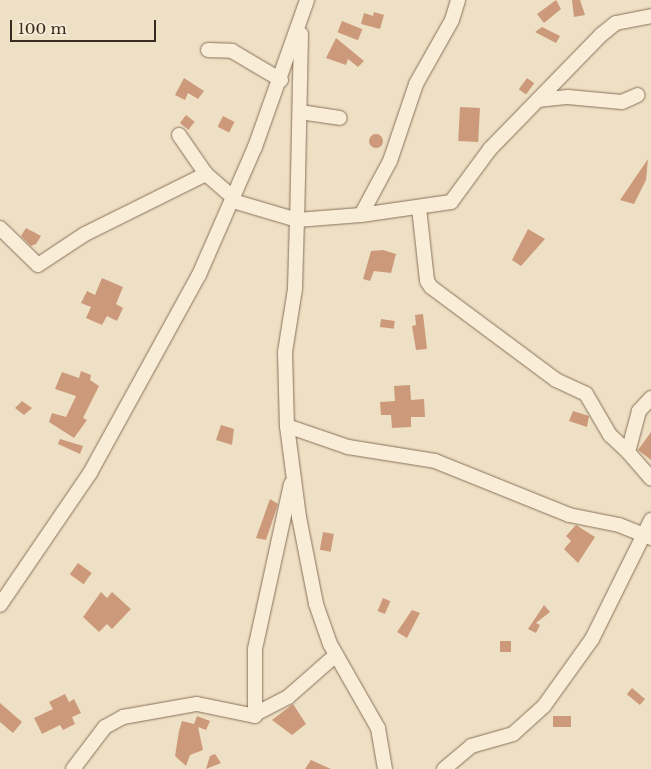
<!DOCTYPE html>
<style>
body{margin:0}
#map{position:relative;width:651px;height:769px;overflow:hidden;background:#eee0c4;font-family:"Libre Baskerville",serif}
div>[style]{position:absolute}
.building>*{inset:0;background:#cc997a;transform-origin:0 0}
.round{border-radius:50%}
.roads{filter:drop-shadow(0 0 1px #89715b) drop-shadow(0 0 1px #89715b)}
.minor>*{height:14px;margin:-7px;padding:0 7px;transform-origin:7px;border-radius:7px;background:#f9edd8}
span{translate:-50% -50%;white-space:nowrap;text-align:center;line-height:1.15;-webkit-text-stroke:4px #f5ead4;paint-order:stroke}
.scale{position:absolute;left:10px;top:20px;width:146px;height:22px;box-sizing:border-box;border:2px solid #392a1f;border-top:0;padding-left:6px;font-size:15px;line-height:18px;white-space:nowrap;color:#392a1f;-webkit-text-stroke:4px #f5ead4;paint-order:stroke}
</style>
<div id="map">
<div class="building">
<i style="clip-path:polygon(556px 0,561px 9px,544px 23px,537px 14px)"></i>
<i style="clip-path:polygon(572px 0,580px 0,585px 15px,574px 17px)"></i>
<i style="clip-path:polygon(374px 12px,384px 15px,380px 29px,361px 24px,364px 13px,373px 16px)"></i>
<i style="left:342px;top:21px;width:22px;height:12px;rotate:22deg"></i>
<i style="clip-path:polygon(542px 27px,560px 36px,556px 43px,535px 32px)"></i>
<i style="clip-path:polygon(336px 38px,364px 61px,358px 67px,348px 59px,346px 65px,326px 58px)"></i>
<i style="clip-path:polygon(184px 78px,204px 91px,198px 99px,188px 93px,185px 100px,175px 95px)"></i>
<i style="left:527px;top:78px;width:9px;height:14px;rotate:36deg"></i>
<i style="left:460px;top:107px;width:20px;height:34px;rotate:3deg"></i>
<i style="left:186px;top:115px;width:11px;height:10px;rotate:38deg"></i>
<i style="left:223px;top:116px;width:13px;height:12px;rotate:27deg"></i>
<i class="round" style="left:369px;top:134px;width:14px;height:14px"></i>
<i style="clip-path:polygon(648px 159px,646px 180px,634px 204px,620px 200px)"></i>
<i style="clip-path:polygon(26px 228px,41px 236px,36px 244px,31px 246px,21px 236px)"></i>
<i style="clip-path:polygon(528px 229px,545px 239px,521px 266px,512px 260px)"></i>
<i style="clip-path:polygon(383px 250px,396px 254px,391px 273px,374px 271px,370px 281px,363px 279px,371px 251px)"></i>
<i style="clip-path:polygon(102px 278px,123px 287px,116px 304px,123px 308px,117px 321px,107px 316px,102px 325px,86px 318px,91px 307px,81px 303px,87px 291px,95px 295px)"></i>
<i style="clip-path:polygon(423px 314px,427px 349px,416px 350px,412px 326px,416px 325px,415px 315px)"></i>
<i style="left:381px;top:319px;width:14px;height:8px;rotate:8deg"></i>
<i style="clip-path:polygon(81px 371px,91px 375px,90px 380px,99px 386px,83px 418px,87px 420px,74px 438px,49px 422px,52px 413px,66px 417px,76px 396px,55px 389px,62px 372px,79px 378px)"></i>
<i style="clip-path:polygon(410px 385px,411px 400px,424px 399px,425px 417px,411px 417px,411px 427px,392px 428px,391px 415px,381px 415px,380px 402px,395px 401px,394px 386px)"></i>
<i style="clip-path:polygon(22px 401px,32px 408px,24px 415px,15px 408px)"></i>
<i style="clip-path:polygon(573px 411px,589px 416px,587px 427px,569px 421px)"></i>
<i style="clip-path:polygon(221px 425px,234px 429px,232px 445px,216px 440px)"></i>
<i style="clip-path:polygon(651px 432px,651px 460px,638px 450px)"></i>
<i style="clip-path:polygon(60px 439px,83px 446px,80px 454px,58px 444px)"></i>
<i style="clip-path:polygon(270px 499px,278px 504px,266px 540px,256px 538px)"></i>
<i style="clip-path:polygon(576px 525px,595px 537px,578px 563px,564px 549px,571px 541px,566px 536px)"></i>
<i style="left:323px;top:532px;width:11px;height:18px;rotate:10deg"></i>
<i style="left:78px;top:563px;width:17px;height:14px;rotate:36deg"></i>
<i style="clip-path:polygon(101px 592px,107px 598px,112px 592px,131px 609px,112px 629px,107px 624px,99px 632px,83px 617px)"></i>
<i style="left:383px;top:598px;width:8px;height:14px;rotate:23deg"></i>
<i style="clip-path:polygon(544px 605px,550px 612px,536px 623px,540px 625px,536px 633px,528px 629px)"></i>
<i style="clip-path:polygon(412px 610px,420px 613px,407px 638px,397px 632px)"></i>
<i style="left:500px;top:641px;width:11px;height:11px"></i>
<i style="left:632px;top:688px;width:17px;height:8px;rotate:40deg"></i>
<i style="clip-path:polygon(65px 694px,69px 702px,74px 699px,81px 713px,72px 717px,75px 724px,63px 730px,60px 725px,42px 734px,34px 718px,53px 709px,49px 702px)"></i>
<i style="clip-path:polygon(0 703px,22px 722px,13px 733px,0 722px)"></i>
<i style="clip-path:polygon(293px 704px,306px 724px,292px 735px,272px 720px)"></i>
<i style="clip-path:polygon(197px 716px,210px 721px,206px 730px,198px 727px,203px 750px,190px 755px,186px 766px,175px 756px,179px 731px,182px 721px,194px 724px)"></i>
<i style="left:571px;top:716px;width:11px;height:18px;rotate:90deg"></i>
<i style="clip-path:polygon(215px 754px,221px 763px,206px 769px,210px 756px)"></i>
<i style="clip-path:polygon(311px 760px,331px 769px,305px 769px)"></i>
</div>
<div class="roads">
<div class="minor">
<i style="left:301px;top:34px;width:186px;rotate:91.2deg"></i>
<i style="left:297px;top:220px;width:64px;rotate:-4.5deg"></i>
<i style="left:361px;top:215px;width:61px;rotate:-61.8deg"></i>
<i style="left:390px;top:161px;width:81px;rotate:-71.3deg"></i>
<i style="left:416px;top:84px;width:73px;rotate:-60.6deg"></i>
<i style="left:452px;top:20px;width:21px;rotate:-73deg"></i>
<i style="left:208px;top:50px;width:24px;rotate:2deg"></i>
<i style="left:232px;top:51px;width:57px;rotate:30.6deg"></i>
<i style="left:538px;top:100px;width:30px;rotate:-6deg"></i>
<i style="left:568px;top:97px;width:54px;rotate:5.3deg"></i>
<i style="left:622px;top:102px;width:17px;rotate:-24deg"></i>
<i style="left:300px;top:112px;width:40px;rotate:8.5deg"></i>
<i style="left:179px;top:135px;width:47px;rotate:55.3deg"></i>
<i style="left:233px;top:201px;width:67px;rotate:16.5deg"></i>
<i style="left:297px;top:220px;width:69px;rotate:91.7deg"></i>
<i style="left:295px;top:289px;width:64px;rotate:99deg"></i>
<i style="left:285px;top:352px;width:74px;rotate:88.5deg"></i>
<i style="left:287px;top:426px;width:92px;rotate:82.5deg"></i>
<i style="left:299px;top:517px;width:89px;rotate:78.9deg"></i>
<i style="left:316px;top:604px;width:42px;rotate:70.7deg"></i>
<i style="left:330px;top:644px;width:97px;rotate:60.3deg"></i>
<i style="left:378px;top:728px;width:42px;rotate:80.3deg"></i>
<i style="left:419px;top:208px;width:73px;rotate:83.7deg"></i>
<i style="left:427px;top:281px;width:7px;rotate:56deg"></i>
<i style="left:431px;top:287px;width:156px;rotate:36.6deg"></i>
<i style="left:556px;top:380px;width:33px;rotate:25deg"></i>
<i style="left:586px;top:394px;width:48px;rotate:59.7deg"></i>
<i style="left:610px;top:435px;width:25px;rotate:43deg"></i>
<i style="left:361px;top:215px;width:91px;rotate:-8.2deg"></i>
<i style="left:451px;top:202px;width:66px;rotate:-53.7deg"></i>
<i style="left:490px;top:149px;width:159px;rotate:-45.8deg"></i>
<i style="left:601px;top:35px;width:19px;rotate:-39deg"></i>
<i style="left:616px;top:23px;width:36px;rotate:-11deg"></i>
<i style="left:0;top:228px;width:53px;rotate:44.2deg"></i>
<i style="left:38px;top:265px;width:56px;rotate:-33.4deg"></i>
<i style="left:85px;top:234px;width:135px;rotate:-26.4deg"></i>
<i style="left:206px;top:174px;width:37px;rotate:41deg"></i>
<i style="left:651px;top:398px;width:18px;rotate:133deg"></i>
<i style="left:639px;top:411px;width:42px;rotate:105deg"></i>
<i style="left:628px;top:452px;width:35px;rotate:49deg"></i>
<i style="left:287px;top:426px;width:65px;rotate:19deg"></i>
<i style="left:348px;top:447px;width:88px;rotate:9.1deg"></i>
<i style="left:435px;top:461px;width:144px;rotate:21.9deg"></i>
<i style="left:569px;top:515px;width:51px;rotate:11.3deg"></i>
<i style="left:619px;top:525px;width:35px;rotate:22deg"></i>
<i style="left:0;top:605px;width:160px;rotate:-55.7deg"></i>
<i style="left:90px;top:473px;width:226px;rotate:-61.2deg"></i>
<i style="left:199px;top:275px;width:140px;rotate:-66.4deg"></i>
<i style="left:255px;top:147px;width:156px;rotate:-70.5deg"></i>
<i style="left:257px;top:713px;width:35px;rotate:-27deg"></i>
<i style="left:288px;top:697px;width:64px;rotate:-41.2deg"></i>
<i style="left:73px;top:769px;width:53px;rotate:-52.7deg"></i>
<i style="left:105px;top:727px;width:21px;rotate:-29deg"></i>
<i style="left:123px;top:717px;width:75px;rotate:-10deg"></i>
<i style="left:197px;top:704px;width:59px;rotate:11.7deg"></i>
<i style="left:255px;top:716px;width:67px;rotate:-90deg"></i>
<i style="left:255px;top:649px;width:169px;rotate:-77.7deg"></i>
<i style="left:444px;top:769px;width:35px;rotate:-40deg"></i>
<i style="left:471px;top:746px;width:44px;rotate:-15.9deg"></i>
<i style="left:513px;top:734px;width:42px;rotate:-42.1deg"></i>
<i style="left:544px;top:706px;width:82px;rotate:-54.4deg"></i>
<i style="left:592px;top:639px;width:133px;rotate:-63.6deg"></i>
</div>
</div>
<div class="scale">100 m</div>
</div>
